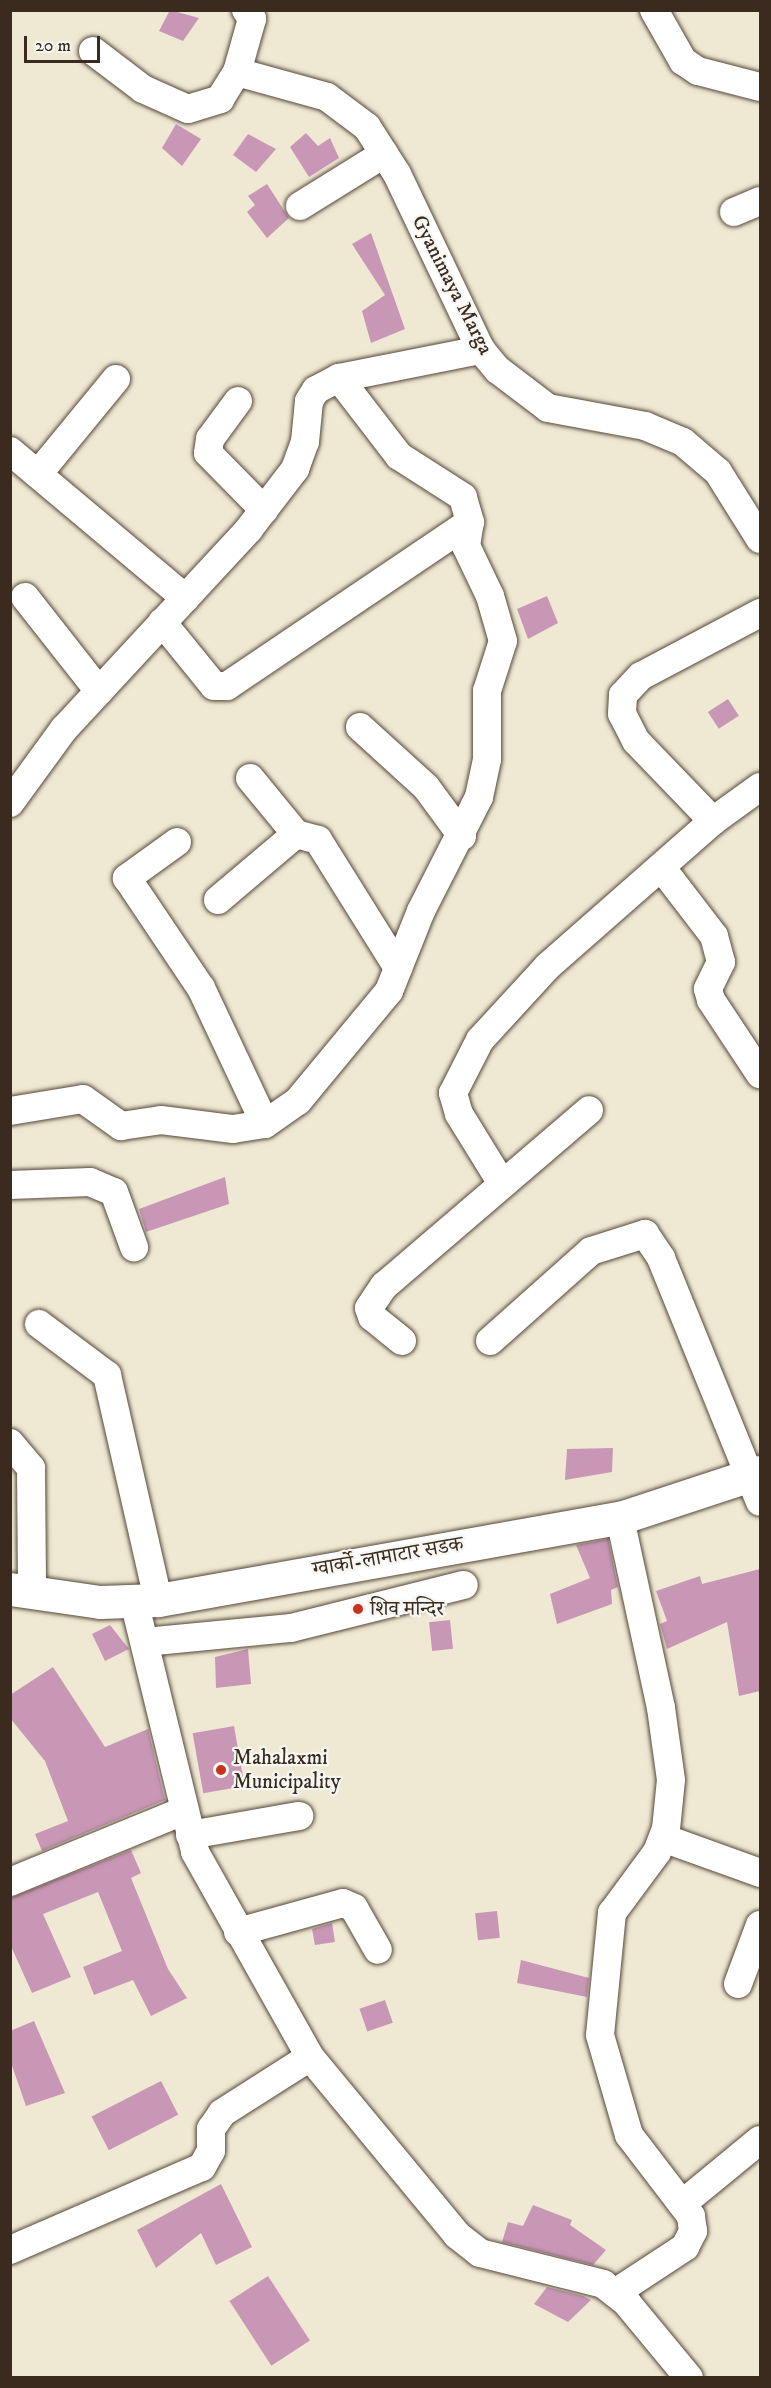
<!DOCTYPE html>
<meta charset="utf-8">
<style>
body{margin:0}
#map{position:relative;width:771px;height:2388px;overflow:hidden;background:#efe9d3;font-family:"IM FELL DW Pica","Noto Serif Devanagari",serif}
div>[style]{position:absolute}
.building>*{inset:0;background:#c997b6;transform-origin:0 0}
.roads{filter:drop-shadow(0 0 2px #564739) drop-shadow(0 0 2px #564739)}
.minor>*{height:28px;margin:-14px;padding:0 14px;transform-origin:14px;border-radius:14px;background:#fff}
.major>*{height:33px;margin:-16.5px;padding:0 16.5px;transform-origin:16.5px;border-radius:16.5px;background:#fff}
.dots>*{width:16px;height:16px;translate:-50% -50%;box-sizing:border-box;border:3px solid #f6f6f2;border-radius:50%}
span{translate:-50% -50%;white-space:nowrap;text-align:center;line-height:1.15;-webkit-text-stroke:4.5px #f6f6f2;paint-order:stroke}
.street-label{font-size:21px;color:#3b2a1e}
.poi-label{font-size:21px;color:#3b2a1e}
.left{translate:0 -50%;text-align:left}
.frame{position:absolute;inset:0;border:12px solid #3b2a1e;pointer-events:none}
.scale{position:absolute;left:24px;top:36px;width:76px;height:27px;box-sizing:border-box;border:3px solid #3b2a1e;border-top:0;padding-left:8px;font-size:18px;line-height:21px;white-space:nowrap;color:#3b2a1e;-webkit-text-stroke:4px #f6f6f2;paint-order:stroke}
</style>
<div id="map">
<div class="building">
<i style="clip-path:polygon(170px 10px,199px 18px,183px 41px,159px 31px)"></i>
<i style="clip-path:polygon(176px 124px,201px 139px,182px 166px,162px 148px)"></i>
<i style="clip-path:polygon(306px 133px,318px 146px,330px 138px,339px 158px,309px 177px,290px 147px)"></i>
<i style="clip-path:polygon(248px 134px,276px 149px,256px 172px,233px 155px)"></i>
<i style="clip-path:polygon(267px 184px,289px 218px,267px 238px,247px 212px,255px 205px,248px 196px)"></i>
<i style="clip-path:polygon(371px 233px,405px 329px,371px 343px,362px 311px,385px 295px,352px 244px)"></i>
<i style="clip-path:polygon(547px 596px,558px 623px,528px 639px,517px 609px)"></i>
<i style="left:728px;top:699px;width:20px;height:24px;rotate:57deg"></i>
<i style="clip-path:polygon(225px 1177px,229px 1204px,146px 1232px,139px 1209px)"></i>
<i style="clip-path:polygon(613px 1448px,612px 1472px,565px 1480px,567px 1449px)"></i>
<i style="clip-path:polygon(608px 1539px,618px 1587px,611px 1590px,612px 1604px,557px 1624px,550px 1594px,590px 1578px,576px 1545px)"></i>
<i style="clip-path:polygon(760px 1569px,760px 1691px,739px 1696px,727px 1622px,667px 1649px,660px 1624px,667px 1621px,656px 1591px,700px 1576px,702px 1584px)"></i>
<i style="left:450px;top:1620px;width:29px;height:21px;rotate:84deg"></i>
<i style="clip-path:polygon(110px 1625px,129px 1649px,105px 1661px,92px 1634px)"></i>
<i style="clip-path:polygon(248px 1649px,251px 1684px,216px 1688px,215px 1657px)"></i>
<i style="clip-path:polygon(53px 1667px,105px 1747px,148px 1729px,165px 1800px,42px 1851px,35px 1834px,68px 1821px,45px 1761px,10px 1718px,10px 1695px)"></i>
<i style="left:234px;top:1726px;width:61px;height:42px;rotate:80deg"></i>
<i style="clip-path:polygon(131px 1850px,141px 1873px,131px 1878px,168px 1969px,187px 1998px,151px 2016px,133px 1980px,94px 1995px,83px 1967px,122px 1951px,98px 1892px,43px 1914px,71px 1977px,32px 1993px,10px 1944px,10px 1898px)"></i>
<i style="left:497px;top:1911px;width:27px;height:22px;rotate:84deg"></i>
<i style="clip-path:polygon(332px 1923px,335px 1942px,315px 1945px,312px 1929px)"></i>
<i style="clip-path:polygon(521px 1960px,589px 1978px,587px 1997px,517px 1983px)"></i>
<i style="left:385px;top:2000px;width:24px;height:27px;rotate:71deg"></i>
<i style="clip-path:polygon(34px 2021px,65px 2093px,26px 2106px,10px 2060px,10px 2031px)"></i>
<i style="left:161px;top:2081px;width:38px;height:78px;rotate:63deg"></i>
<i style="clip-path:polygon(221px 2184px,252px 2247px,216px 2265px,201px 2233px,156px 2268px,137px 2230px)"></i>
<i style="clip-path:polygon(533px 2205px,572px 2220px,570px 2225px,606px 2250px,593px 2265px,502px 2242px,508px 2222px,523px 2226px)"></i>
<i style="left:268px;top:2276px;width:77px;height:46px;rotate:57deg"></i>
<i style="clip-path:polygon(547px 2287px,583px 2296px,591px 2300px,568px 2322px,534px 2304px)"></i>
</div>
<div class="roads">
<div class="minor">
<i style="left:246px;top:10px;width:11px;rotate:56deg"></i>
<i style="left:252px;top:19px;width:55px;rotate:105.8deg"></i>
<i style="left:237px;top:72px;width:93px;rotate:15.5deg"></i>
<i style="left:327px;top:97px;width:50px;rotate:36.9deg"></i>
<i style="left:367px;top:127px;width:56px;rotate:57.4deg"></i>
<i style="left:397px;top:174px;width:195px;rotate:64.5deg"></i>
<i style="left:481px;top:350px;width:26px;rotate:50deg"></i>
<i style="left:498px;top:370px;width:63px;rotate:37.2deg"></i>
<i style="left:548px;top:408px;width:99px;rotate:10.5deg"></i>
<i style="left:645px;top:426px;width:41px;rotate:22.8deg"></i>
<i style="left:683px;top:442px;width:46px;rotate:40.6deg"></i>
<i style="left:718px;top:472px;width:79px;rotate:57.9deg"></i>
<i style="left:654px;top:10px;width:59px;rotate:60.4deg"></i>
<i style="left:683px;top:61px;width:18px;rotate:34deg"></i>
<i style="left:698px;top:71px;width:64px;rotate:14.5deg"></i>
<i style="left:93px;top:51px;width:63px;rotate:37.2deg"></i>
<i style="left:143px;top:89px;width:49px;rotate:24deg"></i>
<i style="left:188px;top:109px;width:34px;rotate:-17deg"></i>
<i style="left:220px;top:99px;width:32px;rotate:-58deg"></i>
<i style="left:300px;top:206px;width:99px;rotate:-31.8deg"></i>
<i style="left:734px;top:212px;width:28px;rotate:-23deg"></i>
<i style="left:238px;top:401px;width:47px;rotate:126.4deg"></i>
<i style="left:210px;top:439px;width:14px;rotate:98deg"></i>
<i style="left:208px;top:453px;width:80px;rotate:45.5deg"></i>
<i style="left:10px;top:451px;width:229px;rotate:40deg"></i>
<i style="left:38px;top:474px;width:123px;rotate:-50.6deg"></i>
<i style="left:25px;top:597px;width:120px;rotate:51.8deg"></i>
<i style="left:162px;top:622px;width:82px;rotate:50.9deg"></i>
<i style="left:214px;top:686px;width:13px"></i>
<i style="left:227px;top:686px;width:293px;rotate:-34deg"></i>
<i style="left:360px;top:727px;width:89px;rotate:42.3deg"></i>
<i style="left:426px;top:787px;width:61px;rotate:53.7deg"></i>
<i style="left:250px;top:778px;width:72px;rotate:50.6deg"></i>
<i style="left:296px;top:834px;width:23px;rotate:15deg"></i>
<i style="left:318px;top:840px;width:151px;rotate:58deg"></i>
<i style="left:10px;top:803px;width:92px;rotate:-53.9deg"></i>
<i style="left:64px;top:729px;width:272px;rotate:-47.2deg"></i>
<i style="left:249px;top:529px;width:76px;rotate:-52.5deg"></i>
<i style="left:295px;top:469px;width:29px;rotate:-70deg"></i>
<i style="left:305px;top:442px;width:41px;rotate:-84.4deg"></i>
<i style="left:309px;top:401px;width:13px;rotate:-58deg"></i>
<i style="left:316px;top:390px;width:26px;rotate:-28deg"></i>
<i style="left:339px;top:378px;width:145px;rotate:-11.2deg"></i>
<i style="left:713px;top:821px;width:111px;rotate:-133.9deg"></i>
<i style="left:636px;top:741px;width:30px;rotate:-117deg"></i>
<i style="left:622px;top:714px;width:19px;rotate:-87deg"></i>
<i style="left:623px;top:695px;width:26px;rotate:-47deg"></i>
<i style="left:641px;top:676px;width:135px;rotate:-27.9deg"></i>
<i style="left:177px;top:842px;width:62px;rotate:144.2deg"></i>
<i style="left:127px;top:878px;width:133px;rotate:56.1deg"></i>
<i style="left:201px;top:988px;width:150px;rotate:64.8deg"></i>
<i style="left:661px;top:867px;width:87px;rotate:52.5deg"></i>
<i style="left:714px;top:936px;width:27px;rotate:75deg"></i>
<i style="left:721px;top:962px;width:30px;rotate:116deg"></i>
<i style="left:708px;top:989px;width:11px;rotate:75deg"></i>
<i style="left:711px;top:1000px;width:89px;rotate:56.5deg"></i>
<i style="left:218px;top:900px;width:102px;rotate:-40.2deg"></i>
<i style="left:10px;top:1111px;width:74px;rotate:-9.3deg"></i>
<i style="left:83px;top:1099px;width:47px;rotate:35.4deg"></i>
<i style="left:121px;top:1126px;width:40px;rotate:-8.5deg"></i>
<i style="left:161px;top:1120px;width:73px;rotate:7.1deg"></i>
<i style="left:233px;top:1129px;width:32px;rotate:-9deg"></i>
<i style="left:265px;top:1124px;width:40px;rotate:-34.9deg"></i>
<i style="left:298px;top:1101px;width:143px;rotate:-50.4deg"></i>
<i style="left:389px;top:991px;width:86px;rotate:-68.2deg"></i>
<i style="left:421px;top:911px;width:128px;rotate:-63deg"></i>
<i style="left:479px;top:797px;width:39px;rotate:-78deg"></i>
<i style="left:487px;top:759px;width:68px;rotate:-90deg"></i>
<i style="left:487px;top:691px;width:52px;rotate:-72.3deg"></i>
<i style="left:503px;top:641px;width:47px;rotate:-106.1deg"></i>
<i style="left:490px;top:596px;width:55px;rotate:-115.6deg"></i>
<i style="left:466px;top:546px;width:24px;rotate:-81deg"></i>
<i style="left:470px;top:522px;width:26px;rotate:-106deg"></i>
<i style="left:463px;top:497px;width:76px;rotate:-147.4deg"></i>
<i style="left:399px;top:456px;width:98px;rotate:-127.6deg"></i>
<i style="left:501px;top:1182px;width:80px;rotate:-121.7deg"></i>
<i style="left:459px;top:1114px;width:22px;rotate:-106deg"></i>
<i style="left:453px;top:1093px;width:59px;rotate:-63deg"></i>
<i style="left:480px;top:1040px;width:100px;rotate:-47.4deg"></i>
<i style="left:548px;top:966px;width:220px;rotate:-41.3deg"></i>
<i style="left:713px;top:821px;width:58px;rotate:-35.9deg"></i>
<i style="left:10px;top:1185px;width:80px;rotate:-2.1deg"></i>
<i style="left:90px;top:1182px;width:26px;rotate:23deg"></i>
<i style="left:114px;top:1192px;width:59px;rotate:70deg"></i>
<i style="left:39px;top:1324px;width:85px;rotate:36.9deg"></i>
<i style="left:107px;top:1375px;width:231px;rotate:77.2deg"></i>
<i style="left:402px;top:1341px;width:38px;rotate:-141deg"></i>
<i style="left:372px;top:1317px;width:9px;rotate:-108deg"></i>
<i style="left:369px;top:1308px;width:27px;rotate:-56deg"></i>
<i style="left:384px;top:1286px;width:270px;rotate:-40.6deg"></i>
<i style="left:490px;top:1341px;width:135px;rotate:-41.7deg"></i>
<i style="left:591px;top:1251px;width:57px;rotate:-17.5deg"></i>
<i style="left:645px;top:1234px;width:29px;rotate:56deg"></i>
<i style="left:661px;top:1258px;width:263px;rotate:67.9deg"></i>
<i style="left:10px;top:1443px;width:33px;rotate:50deg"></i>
<i style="left:31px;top:1468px;width:126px;rotate:89.5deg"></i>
<i style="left:134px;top:1601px;width:258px;rotate:76.3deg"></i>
<i style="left:195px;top:1852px;width:235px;rotate:60.7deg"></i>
<i style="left:310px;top:2057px;width:231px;rotate:50.4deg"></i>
<i style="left:457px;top:2235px;width:29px;rotate:38deg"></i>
<i style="left:480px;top:2253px;width:127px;rotate:14.1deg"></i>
<i style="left:603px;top:2284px;width:31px;rotate:38deg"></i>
<i style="left:627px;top:2303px;width:97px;rotate:50.4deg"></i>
<i style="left:145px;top:1642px;width:147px;rotate:-5.5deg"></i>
<i style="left:291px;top:1628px;width:178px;rotate:-14deg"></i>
<i style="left:190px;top:1835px;width:111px;rotate:-9.9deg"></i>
<i style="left:663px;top:1838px;width:103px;rotate:19.8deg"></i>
<i style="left:10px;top:1882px;width:187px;rotate:-22.3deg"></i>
<i style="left:238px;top:1932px;width:109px;rotate:-15.4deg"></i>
<i style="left:343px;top:1903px;width:12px;rotate:24deg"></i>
<i style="left:354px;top:1908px;width:48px;rotate:60.3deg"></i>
<i style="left:738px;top:1984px;width:63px;rotate:-69.6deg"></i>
<i style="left:682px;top:2204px;width:101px;rotate:-39.4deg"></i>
<i style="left:10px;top:2250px;width:209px;rotate:-23.4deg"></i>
<i style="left:202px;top:2167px;width:18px;rotate:-61deg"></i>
<i style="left:211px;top:2151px;width:22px;rotate:-90deg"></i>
<i style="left:211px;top:2129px;width:19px;rotate:-55deg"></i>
<i style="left:222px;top:2113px;width:104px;rotate:-32.5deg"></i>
<i style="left:615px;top:2293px;width:84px;rotate:-33.3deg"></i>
<i style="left:685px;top:2247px;width:18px;rotate:-63deg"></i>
<i style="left:693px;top:2231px;width:15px;rotate:-98deg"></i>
<i style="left:691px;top:2216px;width:102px;rotate:-127.4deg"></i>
<i style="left:629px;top:2135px;width:104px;rotate:-106.2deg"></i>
<i style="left:600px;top:2035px;width:123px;rotate:-84.4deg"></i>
<i style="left:612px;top:1913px;width:76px;rotate:-53.6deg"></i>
<i style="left:657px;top:1852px;width:25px;rotate:-69deg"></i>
<i style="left:666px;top:1829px;width:49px;rotate:-84.2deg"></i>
<i style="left:671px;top:1780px;width:73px;rotate:-97.9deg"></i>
<i style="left:661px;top:1708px;width:194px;rotate:-102.2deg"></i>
</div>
<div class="major">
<i style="left:10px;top:1589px;width:91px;rotate:8.2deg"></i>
<i style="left:100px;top:1602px;width:58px;rotate:-2deg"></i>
<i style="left:158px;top:1600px;width:469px;rotate:-10.1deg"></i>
<i style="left:620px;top:1518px;width:147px;rotate:-18.2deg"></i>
</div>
</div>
<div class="dots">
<i style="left:358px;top:1609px;background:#c8321e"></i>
<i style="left:221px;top:1770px;background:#c8321e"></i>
</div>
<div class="street-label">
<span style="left:452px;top:285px;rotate:63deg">Gyanimaya Marga</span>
<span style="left:388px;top:1557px;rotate:-10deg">ग्वार्को-लामाटार सडक</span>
</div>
<div class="poi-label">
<span class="left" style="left:370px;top:1609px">शिव मन्दिर</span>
<span class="left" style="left:233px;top:1770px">Mahalaxmi<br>Municipality</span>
</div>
<div class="frame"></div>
<div class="scale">20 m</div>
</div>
